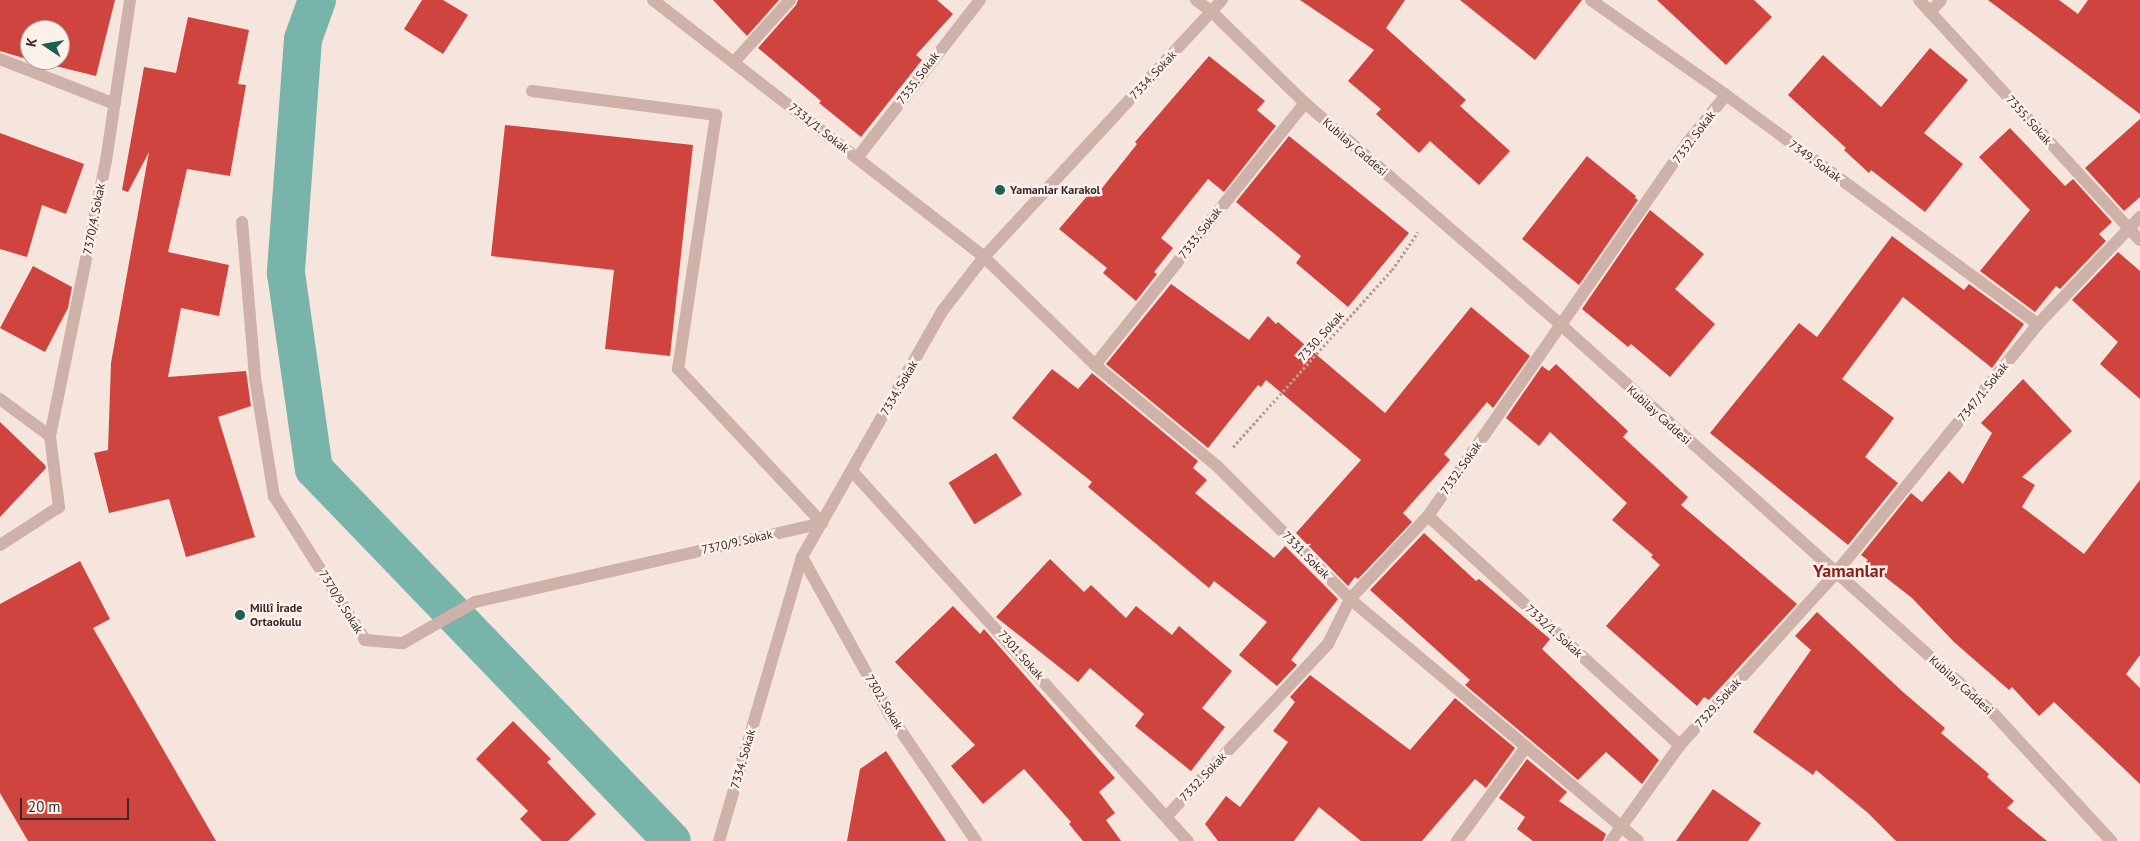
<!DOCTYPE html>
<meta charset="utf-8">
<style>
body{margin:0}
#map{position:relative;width:2140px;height:841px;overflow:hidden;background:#f5e5dd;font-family:"PT Sans",sans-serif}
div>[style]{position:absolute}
.canal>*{height:38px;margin:-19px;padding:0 19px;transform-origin:19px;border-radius:19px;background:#79b4aa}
.building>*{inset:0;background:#d04440;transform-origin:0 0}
.path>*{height:3px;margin-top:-1.5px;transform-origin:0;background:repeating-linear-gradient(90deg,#ba9a92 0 2.5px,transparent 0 5px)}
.service>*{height:12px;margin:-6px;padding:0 6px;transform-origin:6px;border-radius:6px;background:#ceb1a8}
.minor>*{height:12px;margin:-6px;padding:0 6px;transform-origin:6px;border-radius:6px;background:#ceb1a8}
.tertiary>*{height:12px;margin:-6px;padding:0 6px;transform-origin:6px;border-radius:6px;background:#ceb1a8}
.dots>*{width:14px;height:14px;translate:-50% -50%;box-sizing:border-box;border:2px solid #fbf0ea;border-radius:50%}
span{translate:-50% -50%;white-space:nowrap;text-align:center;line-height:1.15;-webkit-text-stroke:5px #fbf0ea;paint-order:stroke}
.street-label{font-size:12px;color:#3a2a29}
.poi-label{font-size:12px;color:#3a2a29;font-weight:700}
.left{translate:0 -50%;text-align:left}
.district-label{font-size:18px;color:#911d1a;font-weight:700}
.north{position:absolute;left:20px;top:20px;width:50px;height:50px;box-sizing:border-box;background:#fbf0ea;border:1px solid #aea19d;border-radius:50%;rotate:282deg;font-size:14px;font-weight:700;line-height:20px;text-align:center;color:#3a2a29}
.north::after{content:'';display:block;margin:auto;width:18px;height:22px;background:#1a6056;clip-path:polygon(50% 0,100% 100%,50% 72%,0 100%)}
.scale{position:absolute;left:20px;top:798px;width:109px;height:22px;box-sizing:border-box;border:2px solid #3a2a29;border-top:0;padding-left:6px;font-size:15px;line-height:18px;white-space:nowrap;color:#3a2a29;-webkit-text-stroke:4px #fbf0ea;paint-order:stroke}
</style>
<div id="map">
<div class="canal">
<i style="left:317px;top:0;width:41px;rotate:109.7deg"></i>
<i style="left:303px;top:39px;width:235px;rotate:94.2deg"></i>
<i style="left:286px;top:273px;width:198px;rotate:81.9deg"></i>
<i style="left:314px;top:469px;width:516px;rotate:46.1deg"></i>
</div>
<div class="building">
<i style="clip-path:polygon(0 0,115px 0,96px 76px,31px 60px,60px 60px,60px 30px,30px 30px,30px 60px,0 51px)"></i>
<i style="clip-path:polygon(422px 0,443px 0,468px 15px,443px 54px,404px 29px)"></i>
<i style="clip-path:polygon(713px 0,779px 0,747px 36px)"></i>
<i style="clip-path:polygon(798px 0,937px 0,953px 14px,916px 55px,922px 60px,861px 137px,819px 103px,821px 101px,758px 48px,796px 5px)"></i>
<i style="clip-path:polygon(1300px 0,1405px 0,1386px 28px,1466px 100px,1460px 106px,1510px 151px,1479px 185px,1430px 141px,1419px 153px,1376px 114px,1381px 109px,1348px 81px,1374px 50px)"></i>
<i style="clip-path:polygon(1460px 0,1582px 0,1535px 60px)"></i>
<i style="clip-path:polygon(1657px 0,1754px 0,1772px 17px,1726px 65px)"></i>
<i style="clip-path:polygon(1988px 0,2059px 0,2078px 14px,2088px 0,2140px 0,2140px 114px)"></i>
<i style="clip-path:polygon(188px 17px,249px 30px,238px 84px,246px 85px,230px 176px,187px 169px,168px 252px,229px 265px,219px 316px,181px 308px,168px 377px,246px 371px,251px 406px,218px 417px,255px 537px,186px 557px,169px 499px,109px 513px,94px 453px,108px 450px,111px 363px,149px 152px,128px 192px,122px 190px,144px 67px,176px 73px)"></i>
<i style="clip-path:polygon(1930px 48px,1968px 80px,1924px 133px,1963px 164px,1925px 212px,1871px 170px,1869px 173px,1844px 150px,1846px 148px,1788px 95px,1823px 55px,1881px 107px)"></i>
<i style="clip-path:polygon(1209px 56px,1265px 101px,1257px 110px,1276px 126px,1224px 192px,1208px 179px,1161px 238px,1173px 248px,1154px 272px,1157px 274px,1136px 301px,1103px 273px,1107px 268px,1059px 229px,1094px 188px,1099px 192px,1137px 144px,1135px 142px)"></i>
<i style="clip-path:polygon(2140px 119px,2140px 197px,2124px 211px,2085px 168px)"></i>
<i style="clip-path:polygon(505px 125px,693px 145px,670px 356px,605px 349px,614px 270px,491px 256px)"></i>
<i style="clip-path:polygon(2010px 128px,2065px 186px,2073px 179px,2112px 222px,2099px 234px,2106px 241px,2060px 289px,2056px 286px,2035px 312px,1980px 271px,2030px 210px,1979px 157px)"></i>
<i style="clip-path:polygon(0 133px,84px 164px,66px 214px,42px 205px,27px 257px,0 249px)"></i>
<i style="clip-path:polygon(1289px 136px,1409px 233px,1348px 307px,1296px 263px,1301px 256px,1236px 202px)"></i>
<i style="clip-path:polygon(1587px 156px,1636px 196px,1635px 198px,1638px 200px,1579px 285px,1522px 239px)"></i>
<i style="clip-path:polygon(1650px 210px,1704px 254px,1675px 289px,1715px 324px,1670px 377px,1631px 344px,1628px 347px,1582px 309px)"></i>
<i style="clip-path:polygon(1892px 236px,1964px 290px,1969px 284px,2024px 324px,1992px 368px,1903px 297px,1842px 379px,1894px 418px,1865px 457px,1898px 483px,1848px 545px,1710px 433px,1799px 323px,1817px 337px)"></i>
<i style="clip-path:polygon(2118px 252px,2140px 271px,2140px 399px,2100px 364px,2118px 342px,2072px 300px)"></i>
<i style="clip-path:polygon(33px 266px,72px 287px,68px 308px,45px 352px,0 328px)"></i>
<i style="clip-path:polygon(1171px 284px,1249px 340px,1268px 316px,1276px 324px,1278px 322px,1385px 413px,1471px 307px,1530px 356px,1493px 408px,1487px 402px,1444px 454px,1450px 460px,1403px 513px,1412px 522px,1358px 579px,1355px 577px,1348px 586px,1296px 533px,1361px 460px,1266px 380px,1261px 387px,1258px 385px,1208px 448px,1106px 364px)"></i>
<i style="clip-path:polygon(1556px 364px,1628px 431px,1623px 437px,1688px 497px,1681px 505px,1797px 604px,1709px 700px,1704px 697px,1697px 706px,1606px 626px,1660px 565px,1651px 557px,1653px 555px,1612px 520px,1627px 503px,1550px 432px,1539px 446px,1506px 418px,1542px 366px,1549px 371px)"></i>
<i style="clip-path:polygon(1052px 369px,1078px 389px,1092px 373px,1198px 461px,1193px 468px,1207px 480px,1195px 493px,1274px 558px,1285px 546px,1338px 599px,1291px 660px,1297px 665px,1277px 686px,1239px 655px,1267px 622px,1214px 581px,1209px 588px,1088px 487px,1092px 482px,1012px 418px)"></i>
<i style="clip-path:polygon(2023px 379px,2072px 431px,2022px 477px,2035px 485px,2022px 507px,2084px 554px,2140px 480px,2140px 655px,2126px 674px,2140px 688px,2140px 784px,2054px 702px,2039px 716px,2012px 687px,2009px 690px,1954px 642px,1912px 598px,1866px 562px,1868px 560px,1861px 555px,1911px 493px,1922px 502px,1949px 471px,1963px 484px,1992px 433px,1981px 423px)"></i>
<i style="clip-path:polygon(0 422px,45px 465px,46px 468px,0 517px)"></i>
<i style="left:996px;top:453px;width:49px;height:56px;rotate:58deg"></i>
<i style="clip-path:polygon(1424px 533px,1476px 581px,1479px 579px,1550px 639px,1542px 649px,1659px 760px,1642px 784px,1606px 752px,1578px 780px,1465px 685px,1470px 680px,1370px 590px)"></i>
<i style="clip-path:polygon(1050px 559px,1084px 592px,1091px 585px,1126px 618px,1136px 606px,1172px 635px,1179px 626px,1232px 671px,1202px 708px,1225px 727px,1191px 771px,1135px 726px,1144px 714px,1090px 668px,1078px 682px,996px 617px)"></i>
<i style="clip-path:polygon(80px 561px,110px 619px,93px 628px,216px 841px,28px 841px,0 793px,0 604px)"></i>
<i style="clip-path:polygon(953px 606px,980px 634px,984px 629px,1115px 778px,1099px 792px,1115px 813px,1106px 820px,1121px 841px,1083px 841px,1069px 824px,1071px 822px,1024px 769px,983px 804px,951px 766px,975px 745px,895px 662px)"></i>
<i style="clip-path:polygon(1817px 612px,1903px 692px,1945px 728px,1941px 733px,1989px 774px,1987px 777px,2014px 801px,2007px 808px,2047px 841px,1896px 841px,1868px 813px,1816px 770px,1813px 775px,1753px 732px,1811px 650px,1795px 636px)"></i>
<i style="clip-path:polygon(1310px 675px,1410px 750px,1455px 698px,1515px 748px,1486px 788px,1475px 779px,1422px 841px,1361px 841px,1319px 807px,1294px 841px,1218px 841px,1205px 824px,1226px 796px,1240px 807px,1288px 742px,1273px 731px,1295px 702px,1290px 697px)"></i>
<i style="clip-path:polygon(513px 721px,551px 759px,547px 762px,596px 814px,568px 841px,542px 841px,520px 819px,528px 811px,476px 759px)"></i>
<i style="clip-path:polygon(886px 751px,946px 841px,847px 841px,860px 769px)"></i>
<i style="clip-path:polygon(1527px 759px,1567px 792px,1559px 801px,1606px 834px,1603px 841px,1533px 841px,1517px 829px,1525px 817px,1499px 798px)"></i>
<i style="clip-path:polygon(1713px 789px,1761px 823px,1748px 841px,1676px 841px)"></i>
</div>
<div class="path">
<i style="left:1233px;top:447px;width:238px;rotate:-48.1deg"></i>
<i style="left:1392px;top:270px;width:46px;rotate:-55.6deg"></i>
</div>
<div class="service">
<i style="left:532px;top:91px;width:186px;rotate:7.4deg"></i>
<i style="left:716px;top:115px;width:257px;rotate:98.5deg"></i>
<i style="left:678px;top:369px;width:211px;rotate:46.9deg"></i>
</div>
<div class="minor">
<i style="left:653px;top:0;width:419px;rotate:37.8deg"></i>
<i style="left:984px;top:257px;width:155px;rotate:44.2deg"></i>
<i style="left:1095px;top:365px;width:157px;rotate:39.6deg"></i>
<i style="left:1216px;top:465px;width:190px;rotate:45deg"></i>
<i style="left:1350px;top:599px;width:376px;rotate:40deg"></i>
<i style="left:1196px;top:0;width:20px;rotate:37deg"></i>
<i style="left:1591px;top:0;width:165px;rotate:35.1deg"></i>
<i style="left:1726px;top:95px;width:387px;rotate:36.3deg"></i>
<i style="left:1919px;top:0;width:326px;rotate:47.4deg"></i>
<i style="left:1930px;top:12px;width:16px;rotate:-47deg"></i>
<i style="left:0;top:59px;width:123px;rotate:21.4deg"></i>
<i style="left:734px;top:62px;width:84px;rotate:-47.9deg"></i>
<i style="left:857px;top:158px;width:200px;rotate:-52.1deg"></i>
<i style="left:242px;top:222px;width:157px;rotate:85.2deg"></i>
<i style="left:255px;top:378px;width:120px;rotate:80.9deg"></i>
<i style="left:274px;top:496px;width:170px;rotate:57.7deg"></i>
<i style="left:365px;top:640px;width:38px;rotate:5deg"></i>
<i style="left:403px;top:643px;width:83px;rotate:-29.7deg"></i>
<i style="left:475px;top:602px;width:356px;rotate:-12.8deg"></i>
<i style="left:1095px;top:365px;width:336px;rotate:-51.3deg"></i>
<i style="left:0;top:399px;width:62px;rotate:36.5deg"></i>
<i style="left:50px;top:436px;width:72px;rotate:82.8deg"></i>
<i style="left:59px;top:507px;width:70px;rotate:147.2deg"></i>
<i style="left:50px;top:436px;width:281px;rotate:-78.5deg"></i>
<i style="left:106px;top:161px;width:163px;rotate:-81.5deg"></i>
<i style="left:1428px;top:516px;width:341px;rotate:42.3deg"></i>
<i style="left:802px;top:557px;width:181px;rotate:60.9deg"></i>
<i style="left:890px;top:715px;width:153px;rotate:55.7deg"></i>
<i style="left:1167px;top:816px;width:236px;rotate:-46.9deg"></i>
<i style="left:1328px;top:644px;width:50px;rotate:-63.9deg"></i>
<i style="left:1350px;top:599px;width:114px;rotate:-46.8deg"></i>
<i style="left:1428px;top:516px;width:454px;rotate:-55.2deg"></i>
<i style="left:1687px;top:143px;width:62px;rotate:-50.9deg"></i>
<i style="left:1457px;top:841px;width:117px;rotate:-53.7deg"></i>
<i style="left:1611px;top:841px;width:118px;rotate:-54.3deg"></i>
<i style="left:1680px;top:745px;width:231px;rotate:-47.8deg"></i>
<i style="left:1835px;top:574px;width:322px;rotate:-50.9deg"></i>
<i style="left:2038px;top:324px;width:148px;rotate:-46.4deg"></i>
</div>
<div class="tertiary">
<i style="left:1212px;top:12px;width:130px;rotate:44.4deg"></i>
<i style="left:1305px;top:103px;width:339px;rotate:40.9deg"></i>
<i style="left:1561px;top:325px;width:582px;rotate:41.94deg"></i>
<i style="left:1994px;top:714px;width:173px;rotate:47.3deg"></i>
<i style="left:852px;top:471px;width:500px;rotate:47.8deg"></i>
<i style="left:719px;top:841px;width:296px;rotate:-73.7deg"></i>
<i style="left:802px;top:557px;width:284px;rotate:-60.3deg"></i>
<i style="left:943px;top:310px;width:67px;rotate:-52.3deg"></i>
<i style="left:984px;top:257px;width:350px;rotate:-47.2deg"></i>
</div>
<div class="dots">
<i style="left:1000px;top:190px;background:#1a6056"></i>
<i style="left:240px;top:615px;background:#1a6056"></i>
</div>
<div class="street-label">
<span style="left:1153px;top:75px;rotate:-47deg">7334. Sokak</span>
<span style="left:918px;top:78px;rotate:-53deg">7335. Sokak</span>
<span style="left:2029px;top:120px;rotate:48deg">7355. Sokak</span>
<span style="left:819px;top:128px;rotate:38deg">7331/1. Sokak</span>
<span style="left:1694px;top:137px;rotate:-53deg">7332. Sokak</span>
<span style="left:1355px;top:147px;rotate:41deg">Kubilay Caddesi</span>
<span style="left:1815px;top:161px;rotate:36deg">7349. Sokak</span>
<span style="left:94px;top:219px;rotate:-79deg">7370/4. Sokak</span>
<span style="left:1200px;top:233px;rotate:-52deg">7333. Sokak</span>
<span style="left:1321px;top:336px;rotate:-48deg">7330. Sokak</span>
<span style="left:899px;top:388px;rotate:-60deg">7334. Sokak</span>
<span style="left:1983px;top:392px;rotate:-51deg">7347/1. Sokak</span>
<span style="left:1659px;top:415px;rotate:42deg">Kubilay Caddesi</span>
<span style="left:1461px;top:468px;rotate:-55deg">7332. Sokak</span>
<span style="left:737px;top:542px;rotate:-13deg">7370/9. Sokak</span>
<span style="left:1306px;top:555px;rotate:45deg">7331. Sokak</span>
<span style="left:341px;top:602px;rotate:58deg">7370/9. Sokak</span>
<span style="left:1554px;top:631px;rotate:42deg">7332/1. Sokak</span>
<span style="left:1021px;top:655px;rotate:48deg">7301. Sokak</span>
<span style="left:1961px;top:685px;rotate:42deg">Kubilay Caddesi</span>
<span style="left:884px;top:702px;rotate:59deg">7302. Sokak</span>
<span style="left:1718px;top:703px;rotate:-48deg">7329. Sokak</span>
<span style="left:743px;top:759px;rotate:-74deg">7334. Sokak</span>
<span style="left:1203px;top:777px;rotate:-47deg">7332. Sokak</span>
</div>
<div class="poi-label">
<span class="left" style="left:1010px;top:190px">Yamanlar Karakol</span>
<span class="left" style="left:250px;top:615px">Millî İrade<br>Ortaokulu</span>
</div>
<div class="district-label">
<span style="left:1849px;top:571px">Yamanlar</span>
</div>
<div class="north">K</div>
<div class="scale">20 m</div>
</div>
